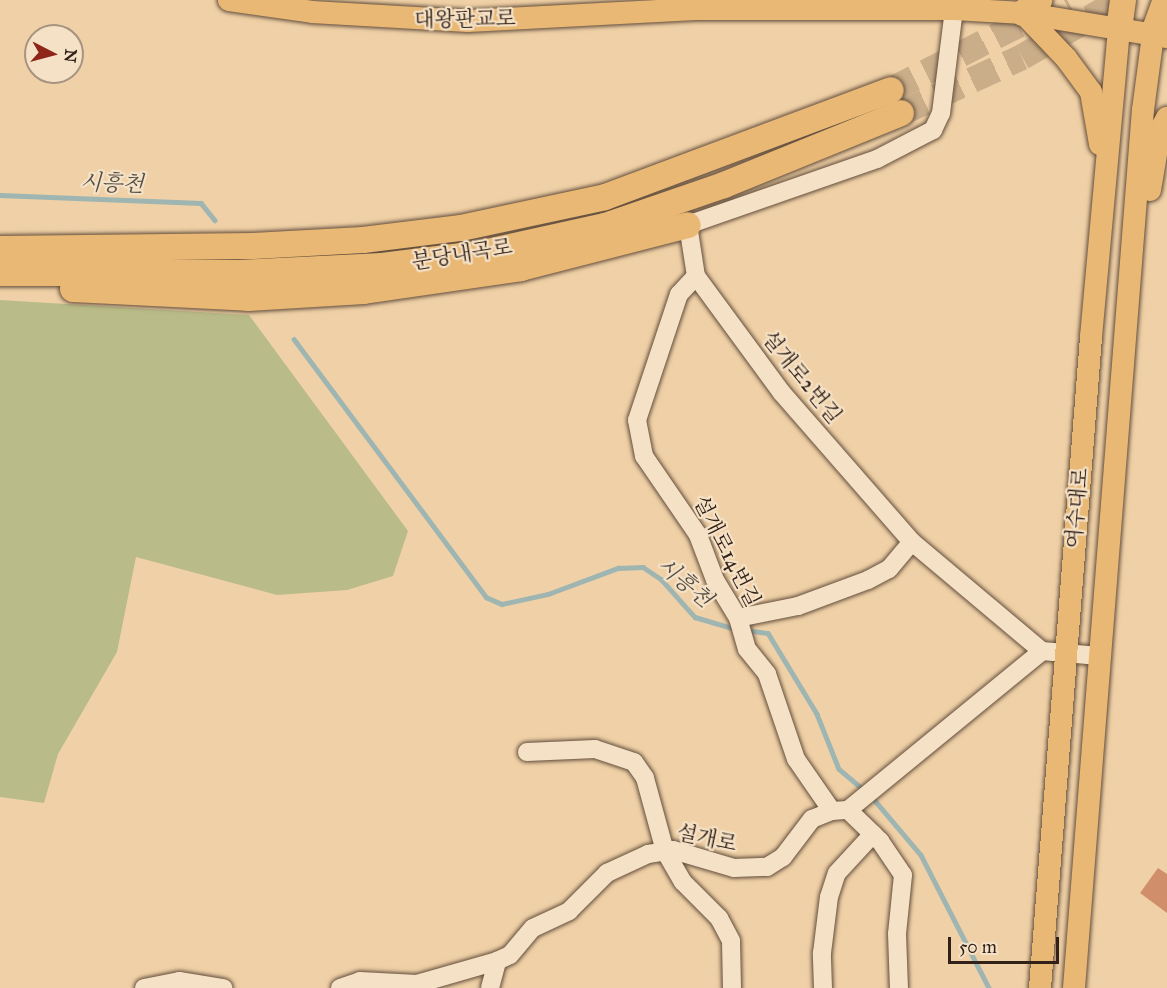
<!DOCTYPE html>
<meta charset="utf-8">
<style>
body{margin:0}
#map{position:relative;width:1167px;height:988px;overflow:hidden;background:#f0d1a7;font-family:"IM FELL Great Primer","Noto Serif KR",serif}
div>[style]{position:absolute}
.green>*{inset:0;background:#b9bc88}
.stream>*{height:4.5px;margin:-2.25px;padding:0 2.25px;transform-origin:2.25px;border-radius:2.25px;background:#9eb5b2}
.building>*{inset:0;background:#d08e6b}
.highway-tunnel>*{height:26px;margin-top:-13px;transform-origin:0;background:repeating-linear-gradient(90deg,#caae8a 0 26px,transparent 0 39px)}
.roads{filter:drop-shadow(0 0 2px #624d3c) drop-shadow(0 0 2px #624d3c)}
.minor>*{height:18px;margin:-9px;padding:0 9px;transform-origin:9px;border-radius:9px;background:#f5e1c6}
.major>*{height:22px;margin:-11px;padding:0 11px;transform-origin:11px;border-radius:11px;background:#e8b874}
.highway>*{height:26px;margin:-13px;padding:0 13px;transform-origin:13px;border-radius:13px;background:#e8b874}
span{translate:-50% -50%;white-space:nowrap;text-align:center;line-height:1.15;-webkit-text-stroke:4.5px #f5e1c6;paint-order:stroke}
.street-label{font-size:21px;color:#322118}
.water-label{font-size:22px;color:#524d46;font-style:italic}
.north{position:absolute;left:24px;top:24px;width:60px;height:60px;box-sizing:border-box;background:#f5e1c6;border:2px solid #a79480;border-radius:50%;rotate:96deg;font-size:16px;font-weight:700;line-height:24px;text-align:center;color:#322118}
.north::after{content:'';display:block;margin:auto;width:21px;height:27px;background:#8f2418;clip-path:polygon(50% 0,100% 100%,50% 72%,0 100%)}
.scale{position:absolute;left:948px;top:937px;width:111px;height:27px;box-sizing:border-box;border:3px solid #322118;border-top:0;padding-left:8px;font-size:18px;line-height:21px;white-space:nowrap;color:#322118;-webkit-text-stroke:4px #f5e1c6;paint-order:stroke}
</style>
<div id="map">
<div class="green">
<i style="clip-path:polygon(0 300px,249px 315px,408px 531px,393px 576px,347px 590px,277px 595px,136px 557px,117px 652px,58px 754px,44px 803px,0 797px)"></i>
</div>
<div class="stream">
<i style="left:0;top:195px;width:201px;rotate:2.3deg"></i>
<i style="left:201px;top:203px;width:22px;rotate:51deg"></i>
<i style="left:294px;top:339px;width:322px;rotate:53.3deg"></i>
<i style="left:486px;top:597px;width:17px;rotate:24deg"></i>
<i style="left:502px;top:604px;width:47px;rotate:-12.3deg"></i>
<i style="left:548px;top:594px;width:75px;rotate:-20.4deg"></i>
<i style="left:618px;top:568px;width:25px;rotate:-2deg"></i>
<i style="left:643px;top:567px;width:22px;rotate:34deg"></i>
<i style="left:661px;top:579px;width:51px;rotate:48.2deg"></i>
<i style="left:695px;top:617px;width:42px;rotate:16.7deg"></i>
<i style="left:746px;top:630px;width:22px;rotate:8deg"></i>
<i style="left:768px;top:633px;width:95px;rotate:58.8deg"></i>
<i style="left:817px;top:714px;width:59px;rotate:68.2deg"></i>
<i style="left:839px;top:769px;width:33px;rotate:40deg"></i>
<i style="left:872px;top:797px;width:76px;rotate:49.8deg"></i>
<i style="left:921px;top:855px;width:149px;rotate:62.9deg"></i>
</div>
<div class="building">
<i style="clip-path:polygon(1158px 868px,1167px 874px,1167px 913px,1140px 893px)"></i>
</div>
<div class="highway-tunnel">
<i style="left:891px;top:90px;width:198px;rotate:-27.1deg"></i>
<i style="left:901px;top:113px;width:133px;rotate:-24.8deg"></i>
<i style="left:1022px;top:57px;width:114px;rotate:-29.9deg"></i>
</div>
<div class="roads">
<div class="minor">
<i style="left:954px;top:9px;width:105px;rotate:97.1deg"></i>
<i style="left:941px;top:113px;width:19px;rotate:115deg"></i>
<i style="left:933px;top:130px;width:63px;rotate:152.6deg"></i>
<i style="left:877px;top:159px;width:200px;rotate:160.8deg"></i>
<i style="left:688px;top:225px;width:52px;rotate:81.1deg"></i>
<i style="left:696px;top:276px;width:145px;rotate:53.7deg"></i>
<i style="left:782px;top:393px;width:198px;rotate:48.9deg"></i>
<i style="left:912px;top:542px;width:170px;rotate:40deg"></i>
<i style="left:696px;top:276px;width:25px;rotate:133deg"></i>
<i style="left:679px;top:294px;width:133px;rotate:108.4deg"></i>
<i style="left:637px;top:420px;width:37px;rotate:79deg"></i>
<i style="left:644px;top:456px;width:96px;rotate:55.6deg"></i>
<i style="left:698px;top:535px;width:48px;rotate:69.3deg"></i>
<i style="left:715px;top:580px;width:44px;rotate:58.8deg"></i>
<i style="left:738px;top:618px;width:32px;rotate:74deg"></i>
<i style="left:747px;top:649px;width:32px;rotate:51deg"></i>
<i style="left:767px;top:674px;width:90px;rotate:71.2deg"></i>
<i style="left:796px;top:759px;width:63px;rotate:55.3deg"></i>
<i style="left:738px;top:618px;width:61px;rotate:-11.3deg"></i>
<i style="left:798px;top:606px;width:75px;rotate:-20.4deg"></i>
<i style="left:868px;top:580px;width:24px;rotate:-28deg"></i>
<i style="left:889px;top:569px;width:35px;rotate:-50deg"></i>
<i style="left:527px;top:752px;width:68px;rotate:-2.5deg"></i>
<i style="left:595px;top:749px;width:41px;rotate:18.4deg"></i>
<i style="left:634px;top:762px;width:19px;rotate:55deg"></i>
<i style="left:645px;top:778px;width:76px;rotate:74.7deg"></i>
<i style="left:665px;top:851px;width:36px;rotate:60deg"></i>
<i style="left:683px;top:882px;width:51px;rotate:45deg"></i>
<i style="left:719px;top:918px;width:26px;rotate:62deg"></i>
<i style="left:731px;top:941px;width:47px;rotate:88.8deg"></i>
<i style="left:848px;top:810px;width:45px;rotate:44.1deg"></i>
<i style="left:880px;top:841px;width:41px;rotate:55.9deg"></i>
<i style="left:903px;top:875px;width:59px;rotate:95.8deg"></i>
<i style="left:897px;top:934px;width:54px;rotate:87.9deg"></i>
<i style="left:144px;top:988px;width:36px;rotate:-11deg"></i>
<i style="left:179px;top:981px;width:45px;rotate:9deg"></i>
<i style="left:340px;top:988px;width:21px;rotate:-19deg"></i>
<i style="left:360px;top:981px;width:57px;rotate:3deg"></i>
<i style="left:417px;top:984px;width:83px;rotate:-16deg"></i>
<i style="left:497px;top:961px;width:14px;rotate:-25deg"></i>
<i style="left:510px;top:955px;width:35px;rotate:-50deg"></i>
<i style="left:533px;top:928px;width:40px;rotate:-25deg"></i>
<i style="left:569px;top:911px;width:54px;rotate:-45deg"></i>
<i style="left:607px;top:873px;width:45px;rotate:-24.9deg"></i>
<i style="left:648px;top:854px;width:25px;rotate:-9deg"></i>
<i style="left:673px;top:850px;width:64px;rotate:16.4deg"></i>
<i style="left:734px;top:868px;width:33px;rotate:-2deg"></i>
<i style="left:767px;top:867px;width:19px;rotate:-32deg"></i>
<i style="left:783px;top:857px;width:48px;rotate:-52.7deg"></i>
<i style="left:812px;top:819px;width:22px;rotate:-22deg"></i>
<i style="left:832px;top:811px;width:16px;rotate:-4deg"></i>
<i style="left:848px;top:810px;width:251px;rotate:-39.3deg"></i>
<i style="left:1042px;top:651px;width:57px;rotate:5deg"></i>
<i style="left:490px;top:988px;width:28px;rotate:-75deg"></i>
<i style="left:823px;top:988px;width:35px;rotate:-92deg"></i>
<i style="left:822px;top:953px;width:56px;rotate:-82.9deg"></i>
<i style="left:829px;top:897px;width:25px;rotate:-72deg"></i>
<i style="left:837px;top:873px;width:53px;rotate:-47.3deg"></i>
</div>
<div class="major">
<i style="left:229px;top:0;width:84px;rotate:8.2deg"></i>
<i style="left:312px;top:12px;width:156px;rotate:3.3deg"></i>
<i style="left:468px;top:21px;width:228px;rotate:-3deg"></i>
<i style="left:696px;top:9px;width:258px"></i>
<i style="left:954px;top:9px;width:69px;rotate:3.3deg"></i>
<i style="left:1023px;top:13px;width:145px;rotate:9.5deg"></i>
<i style="left:1023px;top:13px;width:62px;rotate:46.3deg"></i>
<i style="left:1066px;top:58px;width:42px;rotate:53.7deg"></i>
<i style="left:1091px;top:92px;width:53px;rotate:80.2deg"></i>
<i style="left:1150px;top:190px;width:60px;rotate:-80.4deg"></i>
<i style="left:1160px;top:131px;width:15px;rotate:-62deg"></i>
<i style="left:1040px;top:988px;width:653px;rotate:-85.52deg"></i>
<i style="left:1091px;top:337px;width:309px;rotate:-84.8deg"></i>
<i style="left:1074px;top:988px;width:881px;rotate:-85.51deg"></i>
<i style="left:1143px;top:110px;width:76px;rotate:-82.4deg"></i>
</div>
<div class="highway">
<i style="left:1023px;top:13px;width:21px;rotate:-39deg"></i>
<i style="left:1119px;top:29px;width:29px;rotate:-82deg"></i>
<i style="left:1153px;top:35px;width:37px;rotate:-70deg"></i>
<i style="left:0;top:249px;width:253px;rotate:-0.7deg"></i>
<i style="left:253px;top:246px;width:110px;rotate:-3.1deg"></i>
<i style="left:363px;top:240px;width:99px;rotate:-7deg"></i>
<i style="left:461px;top:228px;width:147px;rotate:-12.1deg"></i>
<i style="left:605px;top:197px;width:305px;rotate:-20.5deg"></i>
<i style="left:0;top:273px;width:239px"></i>
<i style="left:239px;top:273px;width:143px;rotate:-2.8deg"></i>
<i style="left:382px;top:266px;width:102px;rotate:-7.3deg"></i>
<i style="left:483px;top:253px;width:125px;rotate:-12.5deg"></i>
<i style="left:605px;top:226px;width:126px;rotate:-19deg"></i>
<i style="left:724px;top:185px;width:191px;rotate:-22.1deg"></i>
<i style="left:73px;top:289px;width:175px;rotate:2.9deg"></i>
<i style="left:248px;top:298px;width:116px;rotate:-3.5deg"></i>
<i style="left:364px;top:291px;width:159px;rotate:-8.3deg"></i>
<i style="left:521px;top:268px;width:172px;rotate:-14.4deg"></i>
</div>
</div>
<div class="street-label">
<span style="left:465px;top:19px;rotate:-1deg">대왕판교로</span>
<span style="left:462px;top:254px;rotate:-9deg">분당내곡로</span>
<span style="left:802px;top:377px;rotate:51deg">설개로2번길</span>
<span style="left:1077px;top:508px;rotate:-85deg">여수대로</span>
<span style="left:727px;top:551px;rotate:63deg">설개로14번길</span>
<span style="left:707px;top:838px;rotate:12deg">설개로</span>
</div>
<div class="water-label">
<span style="left:112px;top:183px;rotate:2deg">시흥천</span>
<span style="left:685px;top:582px;rotate:40deg">시흥천</span>
</div>
<div class="north">N</div>
<div class="scale">50 m</div>
</div>
